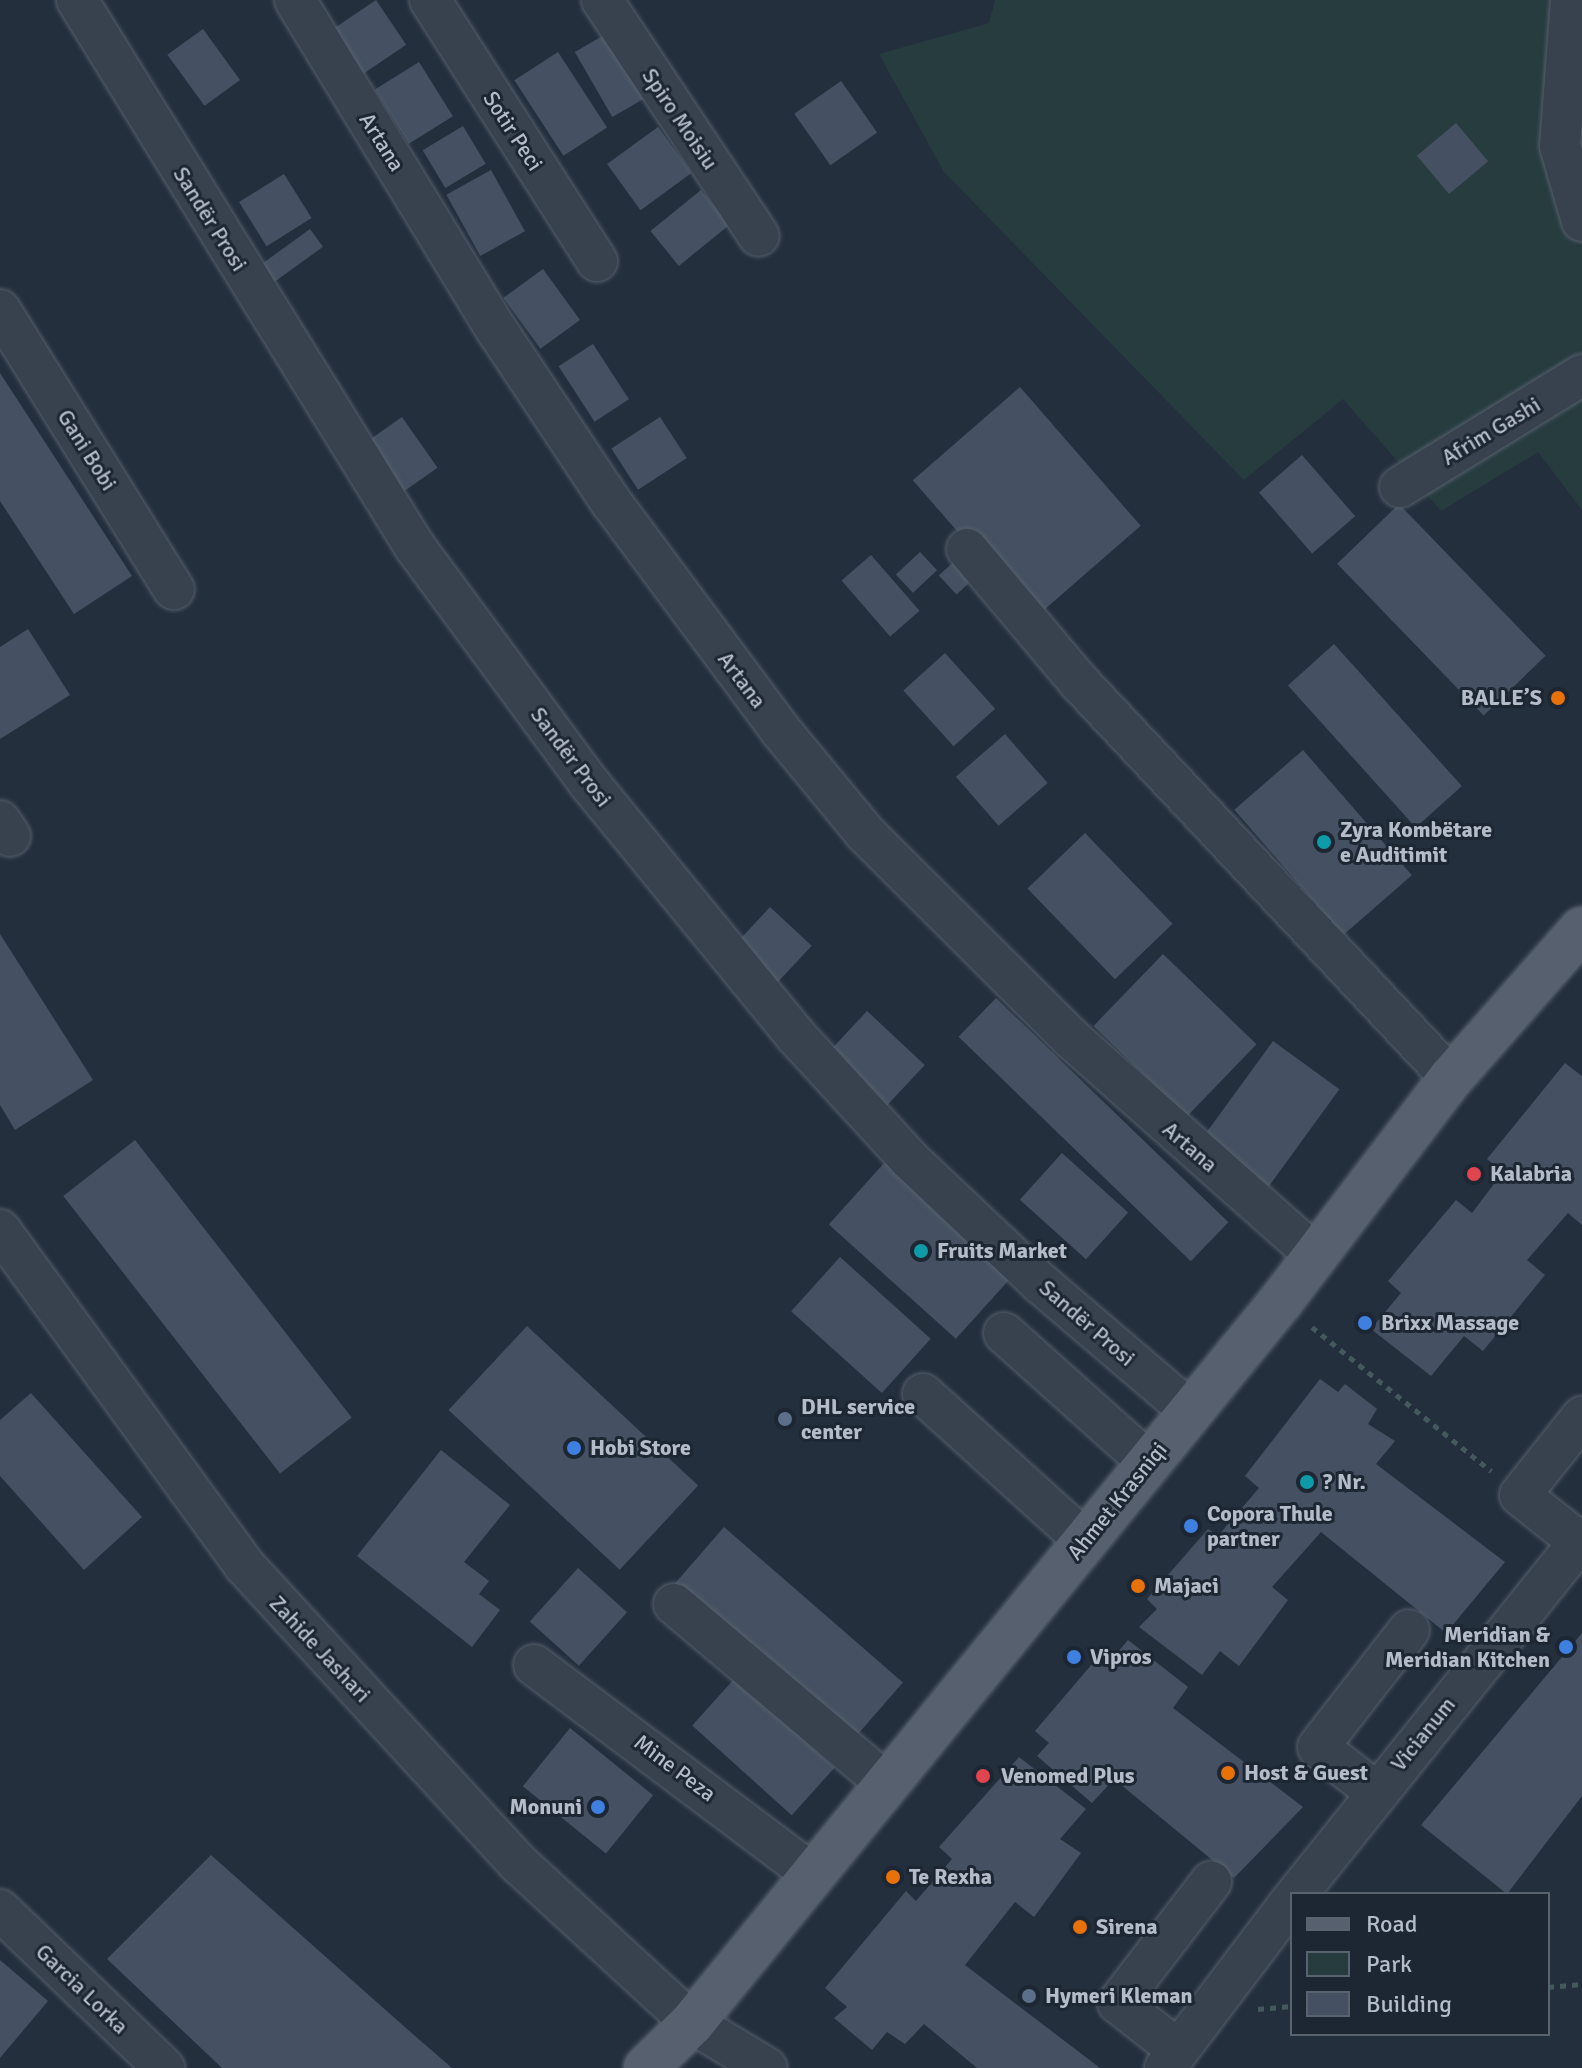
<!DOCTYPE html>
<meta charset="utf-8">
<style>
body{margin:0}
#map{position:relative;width:1582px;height:2068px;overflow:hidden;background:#242f3e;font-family:Signika,sans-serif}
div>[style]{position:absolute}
.green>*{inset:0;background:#263c3f}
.building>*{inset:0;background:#455162;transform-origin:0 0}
.path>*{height:5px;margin-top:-2.5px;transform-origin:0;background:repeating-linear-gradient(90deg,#44595c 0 6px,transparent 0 12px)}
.roads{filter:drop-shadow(0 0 2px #565f6c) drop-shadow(0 0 2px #565f6c)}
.minor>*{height:40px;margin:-20px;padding:0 20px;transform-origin:20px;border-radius:20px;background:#38414e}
.major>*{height:44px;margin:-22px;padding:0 22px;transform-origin:22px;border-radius:22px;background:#56606e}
.dots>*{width:22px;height:22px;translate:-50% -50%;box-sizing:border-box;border:4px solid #1d2633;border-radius:50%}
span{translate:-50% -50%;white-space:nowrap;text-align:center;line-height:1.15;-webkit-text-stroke:6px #1d2633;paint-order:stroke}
.street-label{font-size:22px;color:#b4bcc9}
.poi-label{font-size:22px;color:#b4bcc9;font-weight:700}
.right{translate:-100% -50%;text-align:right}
.left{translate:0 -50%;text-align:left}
.legend{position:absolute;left:1290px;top:1892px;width:260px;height:144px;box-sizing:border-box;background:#1d2633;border:2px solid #59626f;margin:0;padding:10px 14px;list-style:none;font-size:24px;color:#b4bcc9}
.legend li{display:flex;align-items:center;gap:16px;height:40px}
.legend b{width:40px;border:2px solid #59626f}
</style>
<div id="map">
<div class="green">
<i style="clip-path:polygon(995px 0,1582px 0,1582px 510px,1538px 452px,1441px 511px,1343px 399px,1244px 480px,944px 172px,879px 54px,989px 23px)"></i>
</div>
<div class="building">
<i style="left:376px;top:0;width:54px;height:54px;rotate:56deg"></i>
<i style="left:203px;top:29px;width:63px;height:44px;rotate:54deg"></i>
<i style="left:606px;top:34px;width:75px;height:36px;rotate:60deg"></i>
<i style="left:558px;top:52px;width:90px;height:52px;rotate:57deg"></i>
<i style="left:419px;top:62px;width:64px;height:52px;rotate:58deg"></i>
<i style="left:841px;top:81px;width:63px;height:57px;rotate:55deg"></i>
<i style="left:1456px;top:123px;width:50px;height:51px;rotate:50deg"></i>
<i style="left:463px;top:126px;width:44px;height:47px;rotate:59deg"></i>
<i style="left:658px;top:127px;width:57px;height:63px;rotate:54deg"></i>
<i style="left:491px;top:170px;width:70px;height:51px;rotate:61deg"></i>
<i style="left:284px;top:174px;width:52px;height:53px;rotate:58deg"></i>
<i style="left:701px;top:190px;width:45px;height:65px;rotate:51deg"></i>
<i style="left:310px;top:229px;width:22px;height:69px;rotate:54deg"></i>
<i style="left:543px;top:269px;width:63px;height:49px;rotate:54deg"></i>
<i style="left:593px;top:344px;width:66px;height:41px;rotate:57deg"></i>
<i style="clip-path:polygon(0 373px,132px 576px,74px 614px,0 501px)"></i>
<i style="left:1020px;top:387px;width:184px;height:142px;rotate:49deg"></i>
<i style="left:402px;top:417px;width:62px;height:54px;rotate:55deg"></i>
<i style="left:660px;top:417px;width:49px;height:58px;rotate:57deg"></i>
<i style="left:1302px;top:455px;width:81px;height:57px;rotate:49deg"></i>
<i style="left:1399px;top:504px;width:211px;height:86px;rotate:46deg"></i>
<i style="left:920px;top:552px;width:25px;height:33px;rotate:47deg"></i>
<i style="left:963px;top:553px;width:26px;height:33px;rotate:47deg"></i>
<i style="left:871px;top:555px;width:74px;height:39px;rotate:49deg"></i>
<i style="clip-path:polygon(28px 629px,70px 695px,0 739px,0 647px)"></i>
<i style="left:1334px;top:644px;width:191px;height:62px;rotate:48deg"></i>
<i style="left:945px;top:653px;width:75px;height:56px;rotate:48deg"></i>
<i style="left:1005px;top:734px;width:65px;height:65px;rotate:49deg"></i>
<i style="left:1303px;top:750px;width:166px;height:91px;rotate:49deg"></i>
<i style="left:1085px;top:833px;width:126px;height:80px;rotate:46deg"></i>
<i style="left:770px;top:907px;width:57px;height:57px;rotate:43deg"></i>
<i style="clip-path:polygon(0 934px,93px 1080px,15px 1130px,0 1105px)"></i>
<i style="left:1163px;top:954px;width:130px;height:100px;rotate:44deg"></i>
<i style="left:996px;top:998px;width:323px;height:54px;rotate:44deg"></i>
<i style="left:867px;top:1011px;width:79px;height:57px;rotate:43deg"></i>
<i style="left:1273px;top:1041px;width:82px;height:120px;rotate:36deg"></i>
<i style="clip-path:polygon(1565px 1063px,1582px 1076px,1582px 1225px,1568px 1213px,1527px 1260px,1545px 1275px,1483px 1351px,1464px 1336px,1431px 1376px,1371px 1329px,1401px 1293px,1388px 1281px,1456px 1200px,1472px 1213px,1503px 1172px,1487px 1159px)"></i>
<i style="left:135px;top:1140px;width:352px;height:91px;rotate:52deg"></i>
<i style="left:1062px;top:1153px;width:89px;height:63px;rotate:42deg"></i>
<i style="left:885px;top:1162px;width:171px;height:84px;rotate:42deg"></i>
<i style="left:840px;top:1257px;width:122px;height:73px;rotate:42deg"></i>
<i style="left:527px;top:1326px;width:234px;height:115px;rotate:43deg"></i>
<i style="clip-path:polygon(1320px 1379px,1338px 1392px,1345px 1384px,1377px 1409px,1368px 1424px,1395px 1441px,1376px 1464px,1505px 1562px,1446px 1633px,1321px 1532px,1272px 1587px,1288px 1600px,1239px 1666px,1220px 1651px,1202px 1675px,1139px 1627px,1157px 1609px,1147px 1599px,1208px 1529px,1218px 1536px,1259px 1488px,1245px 1476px)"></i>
<i style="clip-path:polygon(31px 1393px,142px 1517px,84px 1570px,0 1476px,0 1420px)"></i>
<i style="clip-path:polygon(441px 1450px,510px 1505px,464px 1562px,489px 1581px,479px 1594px,500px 1610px,472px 1647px,357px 1556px)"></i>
<i style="left:724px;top:1527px;width:237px;height:80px;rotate:41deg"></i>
<i style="left:578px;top:1568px;width:66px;height:72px;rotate:42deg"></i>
<i style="clip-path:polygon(1582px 1633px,1582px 1796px,1507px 1894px,1421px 1825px)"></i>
<i style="clip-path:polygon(1128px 1640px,1188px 1687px,1173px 1708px,1303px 1807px,1234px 1878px,1114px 1779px,1092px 1803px,1037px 1756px,1049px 1743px,1035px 1731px,1098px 1657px,1107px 1665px)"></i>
<i style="left:735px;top:1678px;width:134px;height:64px;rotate:42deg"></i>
<i style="left:570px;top:1728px;width:107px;height:75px;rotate:39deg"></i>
<i style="clip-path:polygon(1019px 1757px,1086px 1809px,1060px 1839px,1081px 1853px,1034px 1917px,1015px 1902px,965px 1965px,1100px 2068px,977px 2068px,924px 2024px,905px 2044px,887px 2032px,872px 2050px,834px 2018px,847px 2007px,825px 1988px,906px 1891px,916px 1901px,952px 1859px,939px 1847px)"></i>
<i style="clip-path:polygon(211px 1855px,407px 2029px,452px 2068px,222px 2068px,107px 1959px)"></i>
<i style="clip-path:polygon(0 1960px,48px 2001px,0 2058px)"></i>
</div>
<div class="path">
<i style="left:1312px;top:1327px;width:230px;rotate:38.8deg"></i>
<i style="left:1548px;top:1987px;width:34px;rotate:-5deg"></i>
<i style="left:1258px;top:2009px;width:34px;rotate:-5deg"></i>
</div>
<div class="roads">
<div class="minor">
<i style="left:77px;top:0;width:643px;rotate:58.29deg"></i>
<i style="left:415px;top:547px;width:293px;rotate:53.6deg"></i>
<i style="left:589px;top:783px;width:327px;rotate:50.7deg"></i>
<i style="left:796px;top:1036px;width:167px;rotate:47.4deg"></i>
<i style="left:909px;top:1159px;width:179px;rotate:43.4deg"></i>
<i style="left:1039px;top:1282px;width:200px;rotate:40.5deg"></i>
<i style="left:295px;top:0;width:389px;rotate:58.6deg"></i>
<i style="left:498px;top:332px;width:204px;rotate:56.4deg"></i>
<i style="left:611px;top:502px;width:285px;rotate:53.4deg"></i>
<i style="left:781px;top:731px;width:132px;rotate:50.5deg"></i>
<i style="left:865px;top:833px;width:292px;rotate:44.9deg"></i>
<i style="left:1072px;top:1039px;width:327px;rotate:41.6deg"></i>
<i style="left:430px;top:0;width:310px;rotate:57.4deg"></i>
<i style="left:602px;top:0;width:283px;rotate:56.4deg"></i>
<i style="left:1571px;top:0;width:146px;rotate:94.3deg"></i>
<i style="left:1560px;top:146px;width:78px;rotate:73.7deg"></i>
<i style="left:0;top:310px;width:329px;rotate:58.1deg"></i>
<i style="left:1400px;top:487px;width:214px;rotate:-31.6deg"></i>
<i style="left:967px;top:549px;width:175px;rotate:49.9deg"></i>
<i style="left:1080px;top:683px;width:542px;rotate:46.79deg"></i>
<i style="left:0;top:821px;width:18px;rotate:56deg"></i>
<i style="left:0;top:1230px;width:414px;rotate:53.9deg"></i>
<i style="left:244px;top:1565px;width:405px;rotate:47.4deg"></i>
<i style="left:518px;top:1863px;width:236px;rotate:42.6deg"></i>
<i style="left:692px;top:2023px;width:87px;rotate:31deg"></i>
<i style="left:1004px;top:1333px;width:195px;rotate:41.9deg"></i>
<i style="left:923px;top:1394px;width:219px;rotate:42.2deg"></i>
<i style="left:1579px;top:1542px;width:75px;rotate:-141.5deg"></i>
<i style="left:1520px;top:1495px;width:100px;rotate:-51.5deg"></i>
<i style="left:674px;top:1604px;width:277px;rotate:40.2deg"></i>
<i style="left:534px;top:1665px;width:348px;rotate:36.9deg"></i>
<i style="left:1376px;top:1792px;width:73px;rotate:-142.2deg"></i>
<i style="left:1318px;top:1747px;width:148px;rotate:-52.1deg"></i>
<i style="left:1297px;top:1894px;width:456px;rotate:-51.3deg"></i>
<i style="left:0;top:1910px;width:228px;rotate:43.9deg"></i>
<i style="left:1178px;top:2050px;width:76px;rotate:-141.9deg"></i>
<i style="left:1118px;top:2003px;width:153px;rotate:-52.5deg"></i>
<i style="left:1165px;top:2068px;width:211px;rotate:-52.9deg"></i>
</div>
<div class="major">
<i style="left:646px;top:2068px;width:64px;rotate:-44.4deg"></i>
<i style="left:692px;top:2023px;width:932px;rotate:-50.79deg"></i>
<i style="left:1281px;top:1301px;width:280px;rotate:-52.7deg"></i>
<i style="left:1451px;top:1078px;width:198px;rotate:-48.7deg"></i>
</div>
</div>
<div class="dots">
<i style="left:1558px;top:698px;background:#e8710a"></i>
<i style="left:1324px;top:842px;background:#0f9aa8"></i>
<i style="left:1474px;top:1174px;background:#e0444e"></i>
<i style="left:921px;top:1251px;background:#0f9aa8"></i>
<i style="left:1365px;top:1323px;background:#3f7fe0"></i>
<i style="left:785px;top:1419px;background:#5c6f8a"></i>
<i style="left:574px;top:1448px;background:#3f7fe0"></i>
<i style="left:1307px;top:1482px;background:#0f9aa8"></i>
<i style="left:1191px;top:1526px;background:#3f7fe0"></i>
<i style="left:1138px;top:1586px;background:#e8710a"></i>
<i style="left:1566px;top:1647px;background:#3f7fe0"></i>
<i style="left:1074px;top:1657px;background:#3f7fe0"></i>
<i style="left:1228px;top:1773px;background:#e8710a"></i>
<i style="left:983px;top:1776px;background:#e0444e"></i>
<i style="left:598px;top:1807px;background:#3f7fe0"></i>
<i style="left:893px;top:1877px;background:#e8710a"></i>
<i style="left:1080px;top:1927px;background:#e8710a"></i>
<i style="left:1029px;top:1996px;background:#5c6f8a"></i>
</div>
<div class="street-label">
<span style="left:680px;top:119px;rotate:56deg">Spiro Moisiu</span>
<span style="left:513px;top:131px;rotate:57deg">Sotir Peci</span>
<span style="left:382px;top:142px;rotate:58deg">Artana</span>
<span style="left:210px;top:219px;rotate:58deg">Sandër Prosi</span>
<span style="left:1491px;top:431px;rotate:-31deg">Afrim Gashi</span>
<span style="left:87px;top:450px;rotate:58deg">Gani Bobi</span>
<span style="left:742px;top:680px;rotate:53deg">Artana</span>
<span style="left:571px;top:757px;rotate:53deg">Sandër Prosi</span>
<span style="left:1190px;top:1147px;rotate:41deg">Artana</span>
<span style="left:1087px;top:1323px;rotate:41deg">Sandër Prosi</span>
<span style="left:1117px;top:1501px;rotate:-51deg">Ahmet Krasniqi</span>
<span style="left:320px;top:1649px;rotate:47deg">Zahide Jashari</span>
<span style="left:1423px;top:1734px;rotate:-51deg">Vicianum</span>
<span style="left:675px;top:1768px;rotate:37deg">Mine Peza</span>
<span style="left:82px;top:1989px;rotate:44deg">Garcia Lorka</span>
</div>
<div class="poi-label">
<span class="right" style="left:1542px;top:698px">BALLE’S</span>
<span class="left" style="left:1340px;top:842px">Zyra Kombëtare<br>e Auditimit</span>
<span class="left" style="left:1490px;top:1174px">Kalabria</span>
<span class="left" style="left:937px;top:1251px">Fruits Market</span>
<span class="left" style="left:1381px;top:1323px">Brixx Massage</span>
<span class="left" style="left:801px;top:1419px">DHL service<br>center</span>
<span class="left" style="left:590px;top:1448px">Hobi Store</span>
<span class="left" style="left:1323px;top:1482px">? Nr.</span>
<span class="left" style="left:1207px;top:1526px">Copora Thule<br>partner</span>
<span class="left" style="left:1154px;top:1586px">Majaci</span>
<span class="right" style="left:1550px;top:1647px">Meridian &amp;<br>Meridian Kitchen</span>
<span class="left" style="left:1090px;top:1657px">Vipros</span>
<span class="left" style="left:1244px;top:1773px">Host &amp; Guest</span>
<span class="left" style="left:1001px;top:1776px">Venomed Plus</span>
<span class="right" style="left:582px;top:1807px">Monuni</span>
<span class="left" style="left:909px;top:1877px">Te Rexha</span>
<span class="left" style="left:1096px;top:1927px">Sirena</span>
<span class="left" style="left:1045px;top:1996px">Hymeri Kleman</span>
</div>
<ul class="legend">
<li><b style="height:10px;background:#56606e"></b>Road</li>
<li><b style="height:22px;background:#263c3f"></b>Park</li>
<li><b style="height:22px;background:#455162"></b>Building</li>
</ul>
</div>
